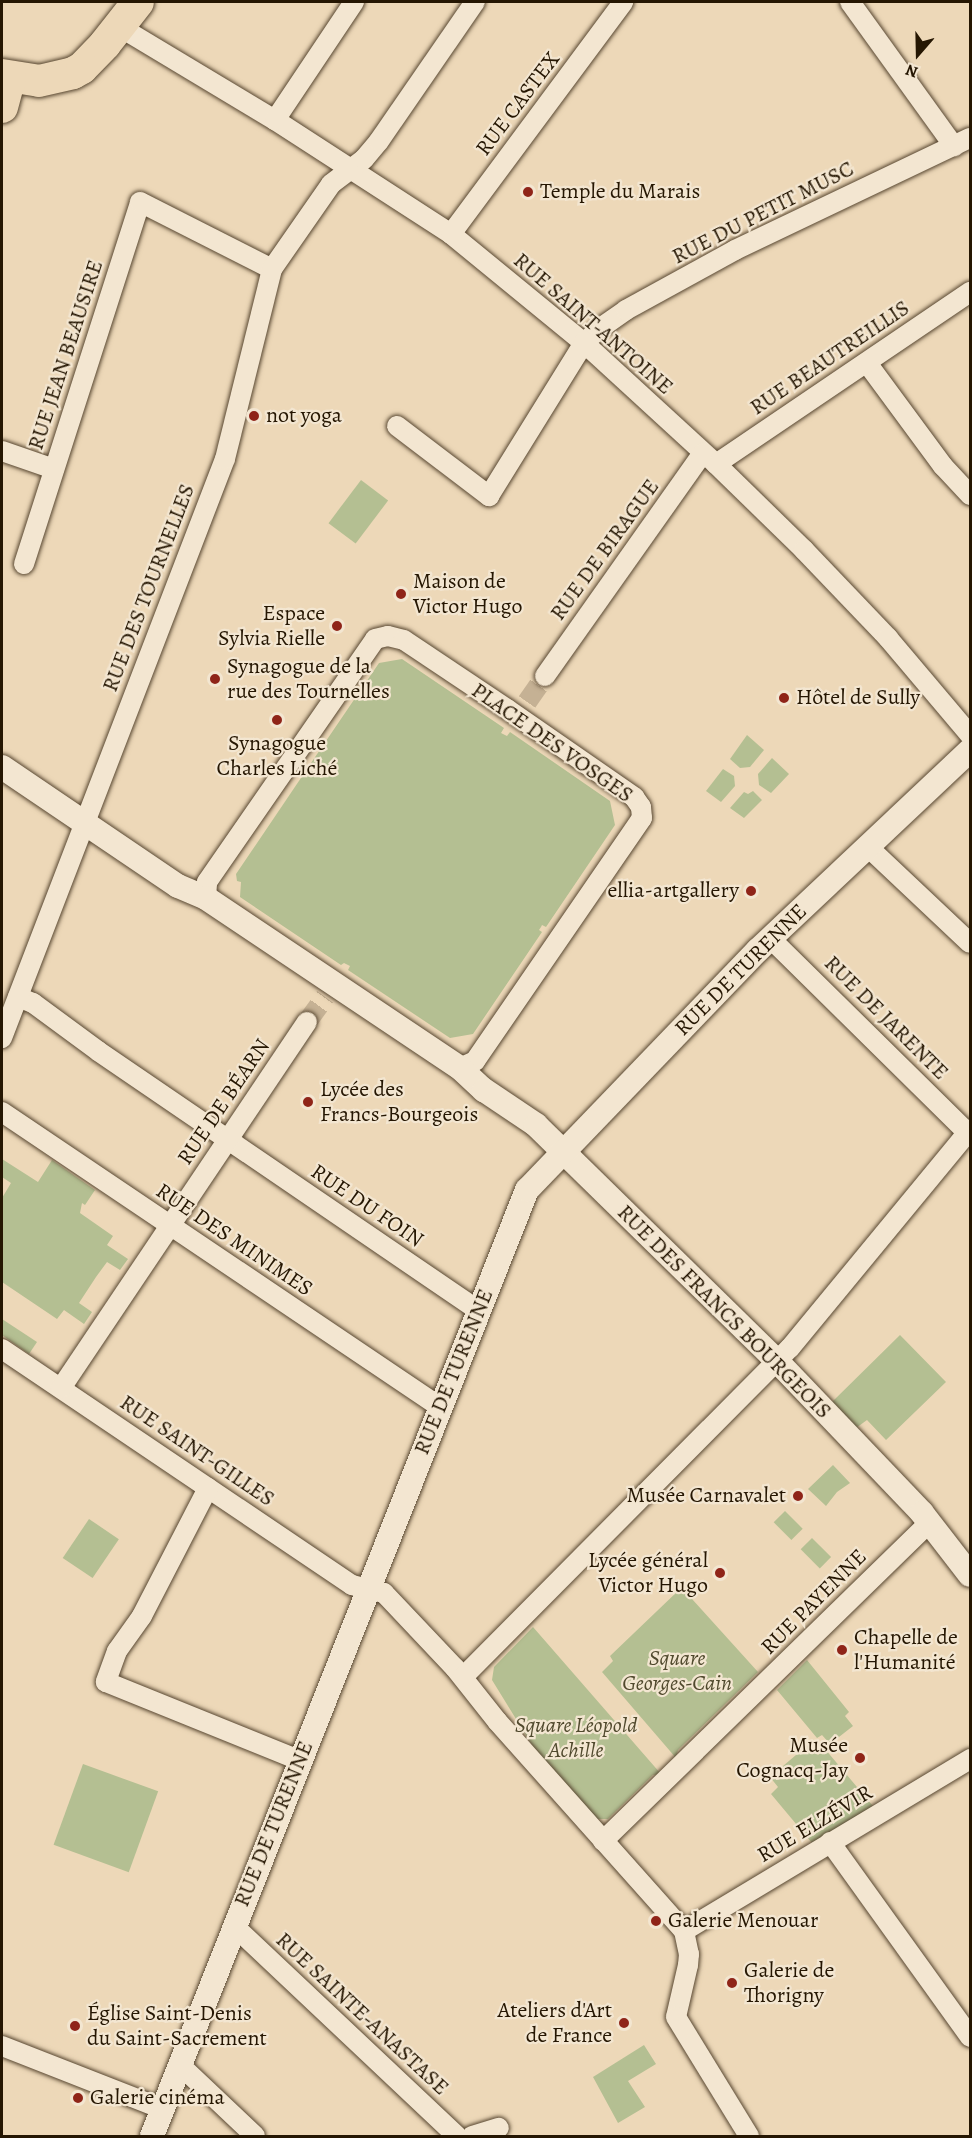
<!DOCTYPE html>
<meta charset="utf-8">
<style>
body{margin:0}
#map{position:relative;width:972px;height:2138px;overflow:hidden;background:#edd8b8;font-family:Alegreya,serif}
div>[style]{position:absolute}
.green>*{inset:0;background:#b4bf92;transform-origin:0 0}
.minor-tunnel>*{height:20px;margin-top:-10px;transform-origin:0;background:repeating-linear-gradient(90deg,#c5b194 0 20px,transparent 0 30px)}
.roads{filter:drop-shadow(0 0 2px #574630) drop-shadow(0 0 2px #574630)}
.minor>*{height:20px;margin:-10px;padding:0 10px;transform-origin:10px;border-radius:10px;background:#f3e6d1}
.tertiary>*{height:24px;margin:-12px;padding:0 12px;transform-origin:12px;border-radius:12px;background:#f3e6d1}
.primary>*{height:32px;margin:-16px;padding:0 16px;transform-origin:16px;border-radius:16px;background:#edd8b8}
.dots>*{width:16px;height:16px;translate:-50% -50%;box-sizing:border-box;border:3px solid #f3e6d1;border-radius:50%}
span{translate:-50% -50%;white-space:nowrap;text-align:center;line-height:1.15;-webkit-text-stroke:4.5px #f3e6d1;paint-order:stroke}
.street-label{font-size:22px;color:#251602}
.poi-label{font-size:22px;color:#251602}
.left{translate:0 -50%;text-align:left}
.right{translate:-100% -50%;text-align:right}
.park-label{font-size:22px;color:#50492d;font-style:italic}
.frame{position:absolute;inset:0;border:3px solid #251602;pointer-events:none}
.north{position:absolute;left:888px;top:24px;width:60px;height:60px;-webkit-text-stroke:4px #f3e6d1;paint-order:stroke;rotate:200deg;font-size:16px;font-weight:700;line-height:24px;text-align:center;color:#251602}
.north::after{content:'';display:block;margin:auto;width:21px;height:27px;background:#251602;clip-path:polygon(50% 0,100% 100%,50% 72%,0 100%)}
</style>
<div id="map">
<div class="green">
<i style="left:361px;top:480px;width:34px;height:54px;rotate:37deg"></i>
<i style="clip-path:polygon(402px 659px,504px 728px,501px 733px,507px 736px,510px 732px,610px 801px,615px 825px,546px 927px,542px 925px,541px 927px,539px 930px,542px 932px,473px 1034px,450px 1038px,348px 970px,350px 966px,344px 963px,341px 965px,240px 897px,241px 882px,237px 881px,236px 874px,305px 772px,308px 774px,311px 769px,309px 766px,379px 663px)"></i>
<i style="clip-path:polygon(747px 735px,764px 750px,750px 767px,740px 768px,730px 759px)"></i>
<i style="clip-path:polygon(772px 758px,789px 774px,771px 793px,759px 785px,758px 774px)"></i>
<i style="clip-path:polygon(723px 769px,734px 776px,735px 786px,721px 802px,706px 791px)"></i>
<i style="clip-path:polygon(753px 791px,762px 800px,744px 818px,730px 808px,744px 792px,748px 794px)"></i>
<i style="clip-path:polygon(2px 1159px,38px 1182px,52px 1160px,95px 1190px,85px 1205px,82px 1203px,80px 1213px,113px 1236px,107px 1245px,128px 1259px,120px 1270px,107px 1262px,96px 1277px,79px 1303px,92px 1312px,84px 1324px,64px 1310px,57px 1319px,2px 1282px,2px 1198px,11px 1183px,2px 1177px)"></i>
<i style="clip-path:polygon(2px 1319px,37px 1342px,29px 1354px,2px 1335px)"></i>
<i style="clip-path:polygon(900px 1335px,946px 1382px,886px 1440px,867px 1420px,856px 1428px,832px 1402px)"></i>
<i style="clip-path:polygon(833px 1465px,850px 1483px,837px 1492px,826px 1506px,808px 1489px)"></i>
<i style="left:785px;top:1511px;width:25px;height:16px;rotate:45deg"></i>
<i style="left:89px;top:1519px;width:36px;height:47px;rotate:34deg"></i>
<i style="left:812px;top:1538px;width:27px;height:16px;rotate:45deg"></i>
<i style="clip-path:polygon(680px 1589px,683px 1589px,758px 1672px,678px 1750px,676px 1758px,602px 1672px,613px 1661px,610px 1656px)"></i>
<i style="clip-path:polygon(533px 1627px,661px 1774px,653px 1775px,608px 1819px,595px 1819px,540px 1758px,492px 1680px,494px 1667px)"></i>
<i style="clip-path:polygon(807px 1660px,849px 1712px,845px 1716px,853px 1726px,830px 1744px,822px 1735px,817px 1738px,777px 1690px)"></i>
<i style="clip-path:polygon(809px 1744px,818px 1755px,825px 1749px,873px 1806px,812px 1843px,771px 1794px,778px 1787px,770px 1777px)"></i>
<i style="left:83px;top:1764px;width:80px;height:86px;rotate:20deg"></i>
<i style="clip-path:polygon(644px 2045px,656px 2064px,628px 2081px,645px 2107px,618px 2123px,593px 2077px)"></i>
</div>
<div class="minor-tunnel">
<i style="left:527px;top:702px;width:32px;rotate:-55deg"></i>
<i style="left:307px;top:1022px;width:31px;rotate:-54deg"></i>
</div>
<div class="roads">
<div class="minor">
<i style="left:850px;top:2px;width:178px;rotate:54.2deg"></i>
<i style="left:120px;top:27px;width:181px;rotate:31deg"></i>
<i style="left:275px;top:120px;width:210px;rotate:32.9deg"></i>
<i style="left:451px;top:234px;width:172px;rotate:39.3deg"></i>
<i style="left:584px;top:343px;width:179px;rotate:42.5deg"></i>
<i style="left:716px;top:464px;width:123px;rotate:44.3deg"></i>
<i style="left:804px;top:550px;width:122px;rotate:46.3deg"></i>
<i style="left:888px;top:638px;width:127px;rotate:49.8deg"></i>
<i style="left:275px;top:120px;width:142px;rotate:-56.2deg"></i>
<i style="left:451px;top:234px;width:289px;rotate:-53.4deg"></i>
<i style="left:867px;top:363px;width:128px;rotate:53.6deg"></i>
<i style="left:943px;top:466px;width:40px;rotate:47deg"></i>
<i style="left:397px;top:426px;width:116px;rotate:37.3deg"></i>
<i style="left:489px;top:496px;width:180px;rotate:-58.2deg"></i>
<i style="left:584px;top:343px;width:21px;rotate:-43deg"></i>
<i style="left:599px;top:329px;width:33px;rotate:-35deg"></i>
<i style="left:626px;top:310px;width:124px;rotate:-28.8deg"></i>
<i style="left:735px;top:250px;width:260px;rotate:-25.5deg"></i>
<i style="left:2px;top:451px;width:55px;rotate:19.1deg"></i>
<i style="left:716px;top:464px;width:307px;rotate:-34.1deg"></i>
<i style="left:24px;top:564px;width:380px;rotate:-72.2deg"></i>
<i style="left:140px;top:202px;width:148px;rotate:26.9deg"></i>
<i style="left:545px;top:676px;width:273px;rotate:-54.7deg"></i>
<i style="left:867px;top:846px;width:141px;rotate:43.3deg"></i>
<i style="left:206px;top:898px;width:16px;rotate:-86deg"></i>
<i style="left:207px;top:882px;width:295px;rotate:-55.3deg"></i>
<i style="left:375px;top:639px;width:13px;rotate:-13deg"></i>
<i style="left:388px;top:636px;width:16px;rotate:14deg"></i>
<i style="left:404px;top:640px;width:124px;rotate:33.8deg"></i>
<i style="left:507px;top:709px;width:155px;rotate:34.7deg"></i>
<i style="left:634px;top:797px;width:12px;rotate:55deg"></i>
<i style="left:641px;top:807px;width:11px;rotate:85deg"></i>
<i style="left:642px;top:818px;width:295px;rotate:124.5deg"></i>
<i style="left:475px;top:1061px;width:17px;rotate:155deg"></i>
<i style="left:770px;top:938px;width:278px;rotate:44.6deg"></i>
<i style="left:18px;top:997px;width:16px;rotate:22deg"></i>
<i style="left:33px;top:1003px;width:81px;rotate:36.4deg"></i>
<i style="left:98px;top:1051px;width:461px;rotate:34.3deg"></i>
<i style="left:2px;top:1038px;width:620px;rotate:-68.94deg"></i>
<i style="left:225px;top:459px;width:196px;rotate:-76.1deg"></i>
<i style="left:272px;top:269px;width:103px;rotate:-55.2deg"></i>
<i style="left:331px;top:184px;width:41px;rotate:-37.1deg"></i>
<i style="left:364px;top:159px;width:23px;rotate:-50deg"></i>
<i style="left:379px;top:141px;width:169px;rotate:-55.4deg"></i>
<i style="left:2px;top:1112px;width:528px;rotate:33.96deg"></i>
<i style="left:2px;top:1349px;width:422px;rotate:34deg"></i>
<i style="left:352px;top:1585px;width:33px;rotate:14deg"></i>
<i style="left:384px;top:1593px;width:103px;rotate:46.6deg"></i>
<i style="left:455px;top:1668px;width:68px;rotate:51.6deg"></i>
<i style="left:497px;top:1721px;width:281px;rotate:48.3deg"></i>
<i style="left:684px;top:1931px;width:24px;rotate:78deg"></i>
<i style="left:689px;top:1954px;width:11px;rotate:95deg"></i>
<i style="left:688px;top:1965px;width:53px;rotate:103deg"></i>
<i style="left:676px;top:2017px;width:140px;rotate:58.5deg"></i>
<i style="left:61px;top:1388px;width:441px;rotate:-56.1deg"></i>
<i style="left:208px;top:1488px;width:144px;rotate:117.3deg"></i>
<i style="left:142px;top:1616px;width:43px;rotate:125.5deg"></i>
<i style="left:117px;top:1651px;width:33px;rotate:110deg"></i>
<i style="left:106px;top:1682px;width:208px;rotate:22deg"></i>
<i style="left:463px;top:1677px;width:464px;rotate:-45.2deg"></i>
<i style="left:790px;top:1348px;width:283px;rotate:-50.5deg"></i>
<i style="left:603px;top:1841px;width:457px;rotate:-44.3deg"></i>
<i style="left:830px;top:1842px;width:240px;rotate:54.3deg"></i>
<i style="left:234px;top:1926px;width:306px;rotate:43.3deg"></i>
<i style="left:684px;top:1931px;width:334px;rotate:-31deg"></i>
<i style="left:2px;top:2046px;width:173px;rotate:21.4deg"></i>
<i style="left:180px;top:2065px;width:103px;rotate:43.4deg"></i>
<i style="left:472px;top:2136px;width:28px;rotate:-17deg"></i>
</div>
<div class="tertiary">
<i style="left:2px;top:767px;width:212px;rotate:34.1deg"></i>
<i style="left:178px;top:886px;width:30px;rotate:23deg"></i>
<i style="left:206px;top:898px;width:306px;rotate:33.8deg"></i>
<i style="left:460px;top:1068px;width:33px;rotate:43deg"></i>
<i style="left:484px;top:1090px;width:63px;rotate:33.9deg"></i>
<i style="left:536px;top:1125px;width:336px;rotate:44.4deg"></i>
<i style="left:776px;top:1360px;width:211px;rotate:46.3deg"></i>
<i style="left:922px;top:1513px;width:78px;rotate:52.3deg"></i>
<i style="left:152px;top:2136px;width:1018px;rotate:-68.38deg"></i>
<i style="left:527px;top:1190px;width:333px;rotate:-46.1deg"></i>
<i style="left:758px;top:950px;width:291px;rotate:-43.3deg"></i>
</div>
<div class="primary">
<i style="left:2px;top:75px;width:37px;rotate:9deg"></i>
<i style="left:39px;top:81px;width:35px;rotate:-13deg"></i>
<i style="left:73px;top:73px;width:10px;rotate:-29deg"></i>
<i style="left:82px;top:68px;width:33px;rotate:-46deg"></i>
<i style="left:105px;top:44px;width:53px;rotate:-51.8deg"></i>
<i style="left:2px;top:107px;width:31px;rotate:-75deg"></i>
</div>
</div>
<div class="dots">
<i style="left:528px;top:192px;background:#8f2418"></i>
<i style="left:254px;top:416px;background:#8f2418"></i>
<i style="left:401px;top:594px;background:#8f2418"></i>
<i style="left:337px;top:626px;background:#8f2418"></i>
<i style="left:215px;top:679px;background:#8f2418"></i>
<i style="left:784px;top:698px;background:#8f2418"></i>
<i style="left:277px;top:720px;background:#8f2418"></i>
<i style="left:751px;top:891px;background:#8f2418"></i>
<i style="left:308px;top:1102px;background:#8f2418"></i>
<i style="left:798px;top:1496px;background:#8f2418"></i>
<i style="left:720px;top:1573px;background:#8f2418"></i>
<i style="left:842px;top:1650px;background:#8f2418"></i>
<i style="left:860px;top:1758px;background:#8f2418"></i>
<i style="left:656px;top:1921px;background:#8f2418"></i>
<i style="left:732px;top:1983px;background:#8f2418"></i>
<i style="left:624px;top:2023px;background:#8f2418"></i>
<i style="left:75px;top:2026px;background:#8f2418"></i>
<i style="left:78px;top:2098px;background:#8f2418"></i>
</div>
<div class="street-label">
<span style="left:518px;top:104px;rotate:-53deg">RUE CASTEX</span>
<span style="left:763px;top:213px;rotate:-27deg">RUE DU PETIT MUSC</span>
<span style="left:593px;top:324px;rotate:41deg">RUE SAINT-ANTOINE</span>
<span style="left:66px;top:355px;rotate:-72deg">RUE JEAN BEAUSIRE</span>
<span style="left:830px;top:358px;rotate:-34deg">RUE BEAUTREILLIS</span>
<span style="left:605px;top:550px;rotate:-54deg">RUE DE BIRAGUE</span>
<span style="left:149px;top:588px;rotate:-69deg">RUE DES TOURNELLES</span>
<span style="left:552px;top:743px;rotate:35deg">PLACE DES VOSGES</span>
<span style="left:741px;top:970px;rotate:-45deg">RUE DE TURENNE</span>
<span style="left:886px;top:1018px;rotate:45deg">RUE DE JARENTE</span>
<span style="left:224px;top:1102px;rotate:-56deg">RUE DE BÉARN</span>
<span style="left:367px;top:1206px;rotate:34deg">RUE DU FOIN</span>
<span style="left:234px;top:1240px;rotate:34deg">RUE DES MINIMES</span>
<span style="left:724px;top:1312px;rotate:45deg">RUE DES FRANCS BOURGEOIS</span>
<span style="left:454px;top:1372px;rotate:-68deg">RUE DE TURENNE</span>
<span style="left:197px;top:1451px;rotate:34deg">RUE SAINT-GILLES</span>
<span style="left:814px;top:1602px;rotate:-45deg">RUE PAYENNE</span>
<span style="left:274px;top:1824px;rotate:-68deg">RUE DE TURENNE</span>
<span style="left:815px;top:1824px;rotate:-31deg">RUE ELZÉVIR</span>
<span style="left:362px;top:2014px;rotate:43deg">RUE SAINTE-ANASTASE</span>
</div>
<div class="poi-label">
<span class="left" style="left:540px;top:192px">Temple du Marais</span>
<span class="left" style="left:266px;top:416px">not yoga</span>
<span class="left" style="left:413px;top:594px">Maison de<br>Victor Hugo</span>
<span class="right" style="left:325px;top:626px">Espace<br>Sylvia Rielle</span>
<span class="left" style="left:227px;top:679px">Synagogue de la<br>rue des Tournelles</span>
<span class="left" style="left:796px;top:698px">Hôtel de Sully</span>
<span style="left:277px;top:756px">Synagogue<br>Charles Liché</span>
<span class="right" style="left:739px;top:891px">ellia-artgallery</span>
<span class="left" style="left:320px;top:1102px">Lycée des<br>Francs-Bourgeois</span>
<span class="right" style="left:786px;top:1496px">Musée Carnavalet</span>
<span class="right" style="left:708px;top:1573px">Lycée général<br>Victor Hugo</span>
<span class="left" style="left:854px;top:1650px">Chapelle de<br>l'Humanité</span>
<span class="right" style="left:848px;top:1758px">Musée<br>Cognacq-Jay</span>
<span class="left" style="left:668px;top:1921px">Galerie Menouar</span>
<span class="left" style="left:744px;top:1983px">Galerie de<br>Thorigny</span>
<span class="right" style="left:612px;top:2023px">Ateliers d'Art<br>de France</span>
<span class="left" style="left:87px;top:2026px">Église Saint-Denis<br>du Saint-Sacrement</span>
<span class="left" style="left:90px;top:2098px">Galerie cinéma</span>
</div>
<div class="park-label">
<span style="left:677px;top:1671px">Square<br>Georges-Cain</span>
<span style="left:576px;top:1738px">Square Léopold<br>Achille</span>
</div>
<div class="frame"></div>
<div class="north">N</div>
</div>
